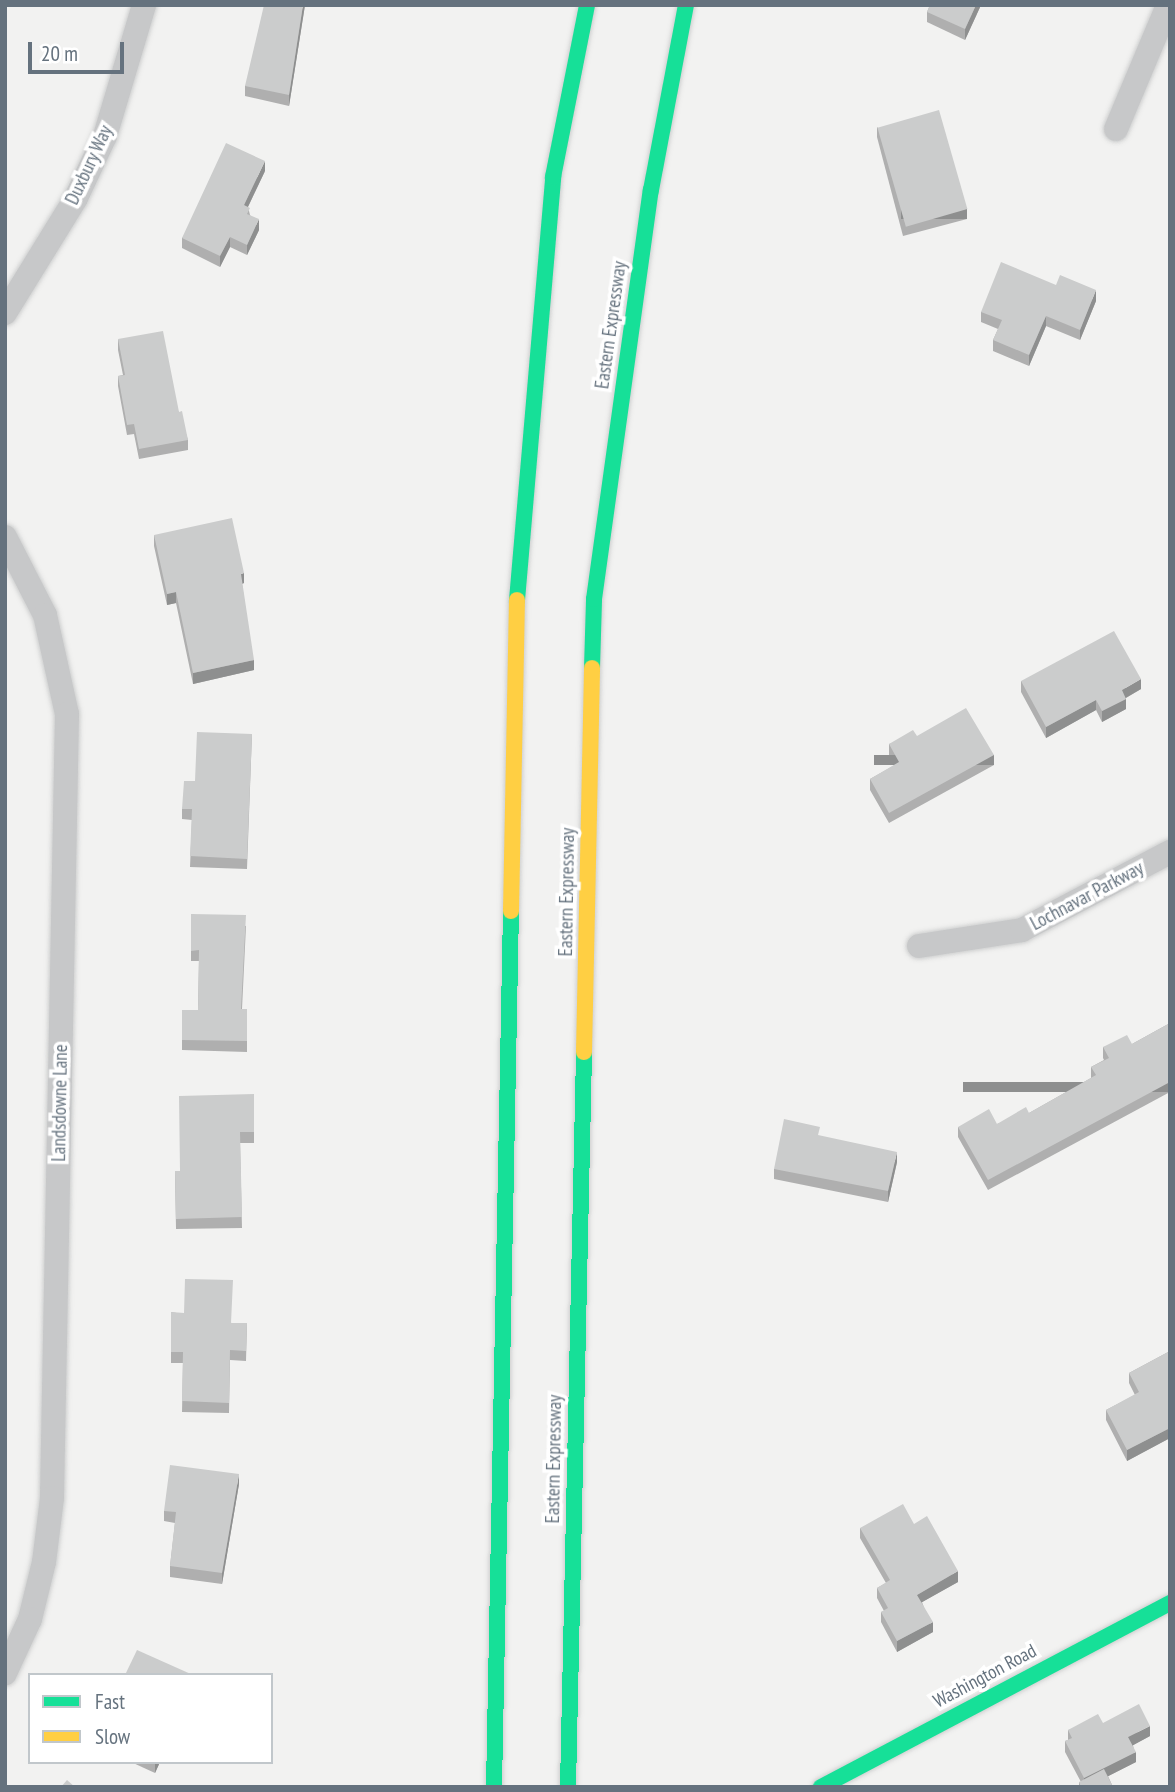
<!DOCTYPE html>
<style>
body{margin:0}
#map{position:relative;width:1175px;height:1792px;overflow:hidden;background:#f2f2f1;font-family:"PT Sans Narrow",sans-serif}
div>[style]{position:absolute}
.roads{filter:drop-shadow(0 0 2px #cecfcf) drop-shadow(0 0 2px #cecfcf)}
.street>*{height:24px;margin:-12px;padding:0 12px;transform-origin:12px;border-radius:12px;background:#c7c8c9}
.fast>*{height:16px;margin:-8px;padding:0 8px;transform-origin:8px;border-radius:8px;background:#16e098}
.slow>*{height:16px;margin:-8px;padding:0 8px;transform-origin:8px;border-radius:8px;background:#ffcf43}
.wall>*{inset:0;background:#afafaf}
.shaded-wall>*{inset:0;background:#8e8f8f;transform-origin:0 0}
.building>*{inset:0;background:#cbcccc;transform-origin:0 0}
span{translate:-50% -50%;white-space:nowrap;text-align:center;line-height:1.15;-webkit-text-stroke:7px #fff;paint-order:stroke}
.street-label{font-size:19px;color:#65727e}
.frame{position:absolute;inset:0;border:7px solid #65727e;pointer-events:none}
.legend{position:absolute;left:28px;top:1673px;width:245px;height:91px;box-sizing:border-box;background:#fff;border:2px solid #c1c7cb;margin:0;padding:9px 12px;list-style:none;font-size:21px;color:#65727e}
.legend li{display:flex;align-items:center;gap:14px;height:35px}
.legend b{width:35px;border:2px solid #c1c7cb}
.scale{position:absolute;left:28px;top:42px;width:96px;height:32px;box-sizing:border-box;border:4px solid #65727e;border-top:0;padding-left:9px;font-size:21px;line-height:24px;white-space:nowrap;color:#65727e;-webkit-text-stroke:5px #fff;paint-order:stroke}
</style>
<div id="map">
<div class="roads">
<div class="street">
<i style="left:1116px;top:129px;width:134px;rotate:-67.2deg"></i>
<i style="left:5px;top:313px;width:135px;rotate:-58.3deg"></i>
<i style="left:76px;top:198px;width:68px;rotate:-64.9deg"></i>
<i style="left:105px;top:136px;width:137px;rotate:-73.4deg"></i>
<i style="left:5px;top:537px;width:88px;rotate:62.9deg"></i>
<i style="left:45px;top:615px;width:101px;rotate:77.5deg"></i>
<i style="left:67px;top:714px;width:784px;rotate:91.1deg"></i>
<i style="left:52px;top:1498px;width:64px;rotate:97.1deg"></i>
<i style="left:44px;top:1562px;width:59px;rotate:103.8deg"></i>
<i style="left:30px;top:1619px;width:60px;rotate:114.8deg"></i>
<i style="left:919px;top:946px;width:104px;rotate:-8.8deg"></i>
<i style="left:1022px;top:930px;width:167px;rotate:-27.8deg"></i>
</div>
<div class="fast">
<i style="left:517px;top:600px;width:425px;rotate:-85.1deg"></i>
<i style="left:553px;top:177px;width:175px;rotate:-78.8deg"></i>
<i style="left:592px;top:668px;width:69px;rotate:-88.3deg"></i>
<i style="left:594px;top:599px;width:413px;rotate:-82.1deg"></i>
<i style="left:651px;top:190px;width:188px;rotate:-79.3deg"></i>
<i style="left:494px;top:1787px;width:876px;rotate:-88.89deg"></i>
<i style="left:568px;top:1787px;width:735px;rotate:-88.75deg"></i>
<i style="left:821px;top:1787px;width:395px;rotate:-27.8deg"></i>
</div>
<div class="slow">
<i style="left:511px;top:911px;width:311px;rotate:-88.9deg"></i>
<i style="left:584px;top:1052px;width:384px;rotate:-88.8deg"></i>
</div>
</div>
<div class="wall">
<i style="clip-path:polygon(305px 5px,289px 106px,245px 96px,245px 86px)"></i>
<i style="clip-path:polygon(930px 5px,981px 5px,965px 40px,927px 22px,927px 12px)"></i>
<i style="clip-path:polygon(877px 127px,967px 219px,903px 236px,877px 137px)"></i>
<i style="clip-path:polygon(265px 171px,248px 207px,250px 215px,259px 230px,247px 255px,230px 247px,220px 267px,182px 248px,182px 238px)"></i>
<i style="clip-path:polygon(1170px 284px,1170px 299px,1168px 296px,1168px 286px)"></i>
<i style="clip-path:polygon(1056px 285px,1096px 301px,1080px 340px,1046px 326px,1029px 366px,993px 351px,993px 340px,998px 329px,981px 322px,981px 312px)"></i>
<i style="clip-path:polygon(118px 339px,179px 412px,188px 440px,188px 450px,139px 459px,134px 434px,127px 435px,118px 386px,118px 376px,123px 375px,118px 350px)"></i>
<i style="clip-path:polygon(154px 535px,244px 583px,242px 584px,254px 670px,193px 684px,176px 603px,167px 605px,154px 546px)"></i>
<i style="clip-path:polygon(1021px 681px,1141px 689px,1126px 698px,1126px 709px,1102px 722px,1096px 710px,1046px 738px,1021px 692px)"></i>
<i style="clip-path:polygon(252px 734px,247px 869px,190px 867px,192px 820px,182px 819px,182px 809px,195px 781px)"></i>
<i style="clip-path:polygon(917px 736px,994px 765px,889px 823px,870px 790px,870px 779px,895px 765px,889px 755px,889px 744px)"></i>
<i style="clip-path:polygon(191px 914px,246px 926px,242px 1009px,247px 1009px,247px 1052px,182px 1050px,182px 1010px,198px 1010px,199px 961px,191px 961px)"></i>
<i style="clip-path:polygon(1170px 1023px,1170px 1092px,988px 1190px,958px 1137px,958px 1127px,997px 1124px,1029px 1113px,1091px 1078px,1091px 1067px,1104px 1060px,1103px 1058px,1103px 1047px,1132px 1044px)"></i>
<i style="clip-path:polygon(254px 1094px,254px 1143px,240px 1143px,242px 1228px,176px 1229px,175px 1171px,180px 1171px)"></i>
<i style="clip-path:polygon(897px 1162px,888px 1202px,774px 1179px,774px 1169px)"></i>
<i style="clip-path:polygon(171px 1312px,232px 1323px,247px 1323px,246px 1361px,230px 1360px,229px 1413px,182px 1412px,183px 1363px,171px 1363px)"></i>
<i style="clip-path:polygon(1170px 1351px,1170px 1438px,1127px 1461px,1106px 1420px,1106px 1410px,1135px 1395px,1129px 1383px,1129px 1373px)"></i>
<i style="clip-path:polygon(239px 1484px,222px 1584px,170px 1577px,170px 1566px,175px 1523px,164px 1521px,164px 1511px)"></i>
<i style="clip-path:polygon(914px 1524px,958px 1582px,922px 1602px,933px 1632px,897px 1652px,881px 1622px,881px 1612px,884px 1611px,877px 1598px,877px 1588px,886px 1583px,860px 1538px,860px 1528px)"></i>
<i style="clip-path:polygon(1103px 1723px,1150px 1736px,1133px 1745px,1136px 1762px,1108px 1776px,1113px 1787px,1079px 1787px,1079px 1782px,1081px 1782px,1065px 1752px,1065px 1741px,1068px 1740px,1068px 1730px)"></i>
<i style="clip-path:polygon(131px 1762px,160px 1762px,155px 1773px)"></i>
</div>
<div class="shaded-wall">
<i style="clip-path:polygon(303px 5px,305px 5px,289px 106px,289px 95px)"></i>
<i style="clip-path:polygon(976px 5px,981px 5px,965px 40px,965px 29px)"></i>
<i style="clip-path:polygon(265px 161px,265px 171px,244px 215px,244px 205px)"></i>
<i style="left:967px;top:209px;width:10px;height:66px;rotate:90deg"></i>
<i style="clip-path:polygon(259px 219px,259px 230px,247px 255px,247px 245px)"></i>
<i style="clip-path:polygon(230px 237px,230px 247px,220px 267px,220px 256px)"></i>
<i style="clip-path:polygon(1096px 290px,1096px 301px,1080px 340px,1080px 330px)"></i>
<i style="clip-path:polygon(1046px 316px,1046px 326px,1029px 366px,1029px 355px)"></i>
<i style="clip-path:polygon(244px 573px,244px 583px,241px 584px,241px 574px)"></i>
<i style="clip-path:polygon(176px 592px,176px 603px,167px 605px,167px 594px)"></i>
<i style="clip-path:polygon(254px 660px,254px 670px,193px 684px,193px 673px)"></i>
<i style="clip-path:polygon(1141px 679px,1141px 689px,1122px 700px,1122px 690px)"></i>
<i style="clip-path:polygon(1126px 699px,1126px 709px,1102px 722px,1102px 711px)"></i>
<i style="clip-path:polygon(1096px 700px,1096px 710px,1046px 738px,1046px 727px)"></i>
<i style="left:994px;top:755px;width:10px;height:120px;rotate:90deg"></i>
<i style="left:1170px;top:1082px;width:10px;height:207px;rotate:90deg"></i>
<i style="clip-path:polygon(897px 1152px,897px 1162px,888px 1202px,888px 1191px)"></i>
<i style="clip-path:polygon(1170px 1428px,1170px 1438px,1127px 1461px,1127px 1450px)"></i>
<i style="clip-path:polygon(239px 1474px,239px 1484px,222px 1584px,222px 1573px)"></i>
<i style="clip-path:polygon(958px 1571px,958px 1582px,917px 1605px,917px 1595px)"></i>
<i style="clip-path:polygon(933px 1622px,933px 1632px,897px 1652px,897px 1641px)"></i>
<i style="clip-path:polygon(1150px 1726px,1150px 1736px,1128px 1748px,1128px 1737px)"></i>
<i style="clip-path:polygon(1136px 1752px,1136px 1762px,1087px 1787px,1084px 1787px,1084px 1778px)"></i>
<i style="clip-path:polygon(155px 1762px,160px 1762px,155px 1773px)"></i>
</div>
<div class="building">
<i style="clip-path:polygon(264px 5px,303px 5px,289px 95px,245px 86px)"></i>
<i style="clip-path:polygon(930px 5px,976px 5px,965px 29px,927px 12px)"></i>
<i style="left:939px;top:110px;width:103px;height:64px;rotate:74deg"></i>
<i style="clip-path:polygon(226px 143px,265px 161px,244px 205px,250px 208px,247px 214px,259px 219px,247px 245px,230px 237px,220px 256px,182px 238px)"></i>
<i style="clip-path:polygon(1001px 262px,1056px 285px,1060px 275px,1096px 290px,1080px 330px,1046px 316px,1029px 355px,993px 340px,1002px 320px,981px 312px)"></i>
<i style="clip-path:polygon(163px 331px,179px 412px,182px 411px,188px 440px,139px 449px,134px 424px,127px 425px,118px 376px,125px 375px,118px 339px)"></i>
<i style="clip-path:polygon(232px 518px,244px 573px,241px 574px,254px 660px,193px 673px,176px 592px,167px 594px,154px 535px)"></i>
<i style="clip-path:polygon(1114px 631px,1141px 679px,1122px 690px,1126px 699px,1102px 711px,1096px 700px,1046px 727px,1021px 681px)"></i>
<i style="clip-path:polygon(966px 708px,994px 755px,889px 813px,870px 779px,899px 762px,889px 744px,913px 730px,917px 736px)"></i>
<i style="clip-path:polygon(197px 732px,252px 734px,247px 859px,190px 856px,192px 809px,182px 809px,184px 781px,195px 781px)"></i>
<i style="clip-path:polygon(191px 914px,246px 915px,241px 1009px,247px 1009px,247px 1041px,182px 1040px,182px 1010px,198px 1010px,199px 950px,191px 951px)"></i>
<i style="clip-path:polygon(1170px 1023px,1170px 1082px,988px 1180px,958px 1127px,989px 1109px,997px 1124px,1026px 1107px,1029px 1113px,1096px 1075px,1091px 1067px,1109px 1058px,1103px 1047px,1127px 1035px,1132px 1044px)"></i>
<i style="clip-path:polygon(254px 1094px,254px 1132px,240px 1132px,242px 1217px,176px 1219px,175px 1171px,180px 1171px,179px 1096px)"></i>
<i style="clip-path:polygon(784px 1119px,820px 1127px,818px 1135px,897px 1152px,888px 1191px,774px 1169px)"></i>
<i style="clip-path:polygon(185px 1279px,233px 1280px,231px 1323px,247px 1323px,246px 1351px,230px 1350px,229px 1403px,182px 1401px,183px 1352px,171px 1352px,171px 1312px,184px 1313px)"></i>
<i style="clip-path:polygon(1170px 1351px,1170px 1428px,1127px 1450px,1106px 1410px,1139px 1392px,1129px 1373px)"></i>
<i style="clip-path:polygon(170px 1465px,239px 1474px,222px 1573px,170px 1566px,176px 1512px,164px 1511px)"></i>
<i style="clip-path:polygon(903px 1504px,914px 1524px,927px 1516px,958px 1571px,917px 1595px,933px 1622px,897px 1641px,881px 1612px,888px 1608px,877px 1588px,890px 1580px,860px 1528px)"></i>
<i style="clip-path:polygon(137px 1650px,193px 1675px,125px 1675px)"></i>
<i style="clip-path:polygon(1139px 1704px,1150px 1726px,1128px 1737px,1136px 1752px,1084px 1778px,1065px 1741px,1072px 1738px,1068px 1730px,1098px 1714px,1103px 1723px)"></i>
<i style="clip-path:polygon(1104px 1769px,1113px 1787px,1081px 1787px,1079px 1782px)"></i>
<i style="clip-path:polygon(67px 1780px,75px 1787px,61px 1787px)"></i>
</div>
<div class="street-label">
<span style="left:89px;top:165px;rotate:-65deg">Duxbury Way</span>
<span style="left:611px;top:325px;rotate:-82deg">Eastern Expressway</span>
<span style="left:567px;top:892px;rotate:-89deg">Eastern Expressway</span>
<span style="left:1087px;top:896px;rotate:-28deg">Lochnavar Parkway</span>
<span style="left:60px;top:1103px;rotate:-89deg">Landsdowne Lane</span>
<span style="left:554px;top:1459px;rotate:-89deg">Eastern Expressway</span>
<span style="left:985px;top:1676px;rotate:-28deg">Washington Road</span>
</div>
<div class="frame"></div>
<ul class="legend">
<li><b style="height:9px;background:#16e098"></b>Fast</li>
<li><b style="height:9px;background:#ffcf43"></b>Slow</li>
</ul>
<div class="scale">20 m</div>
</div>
